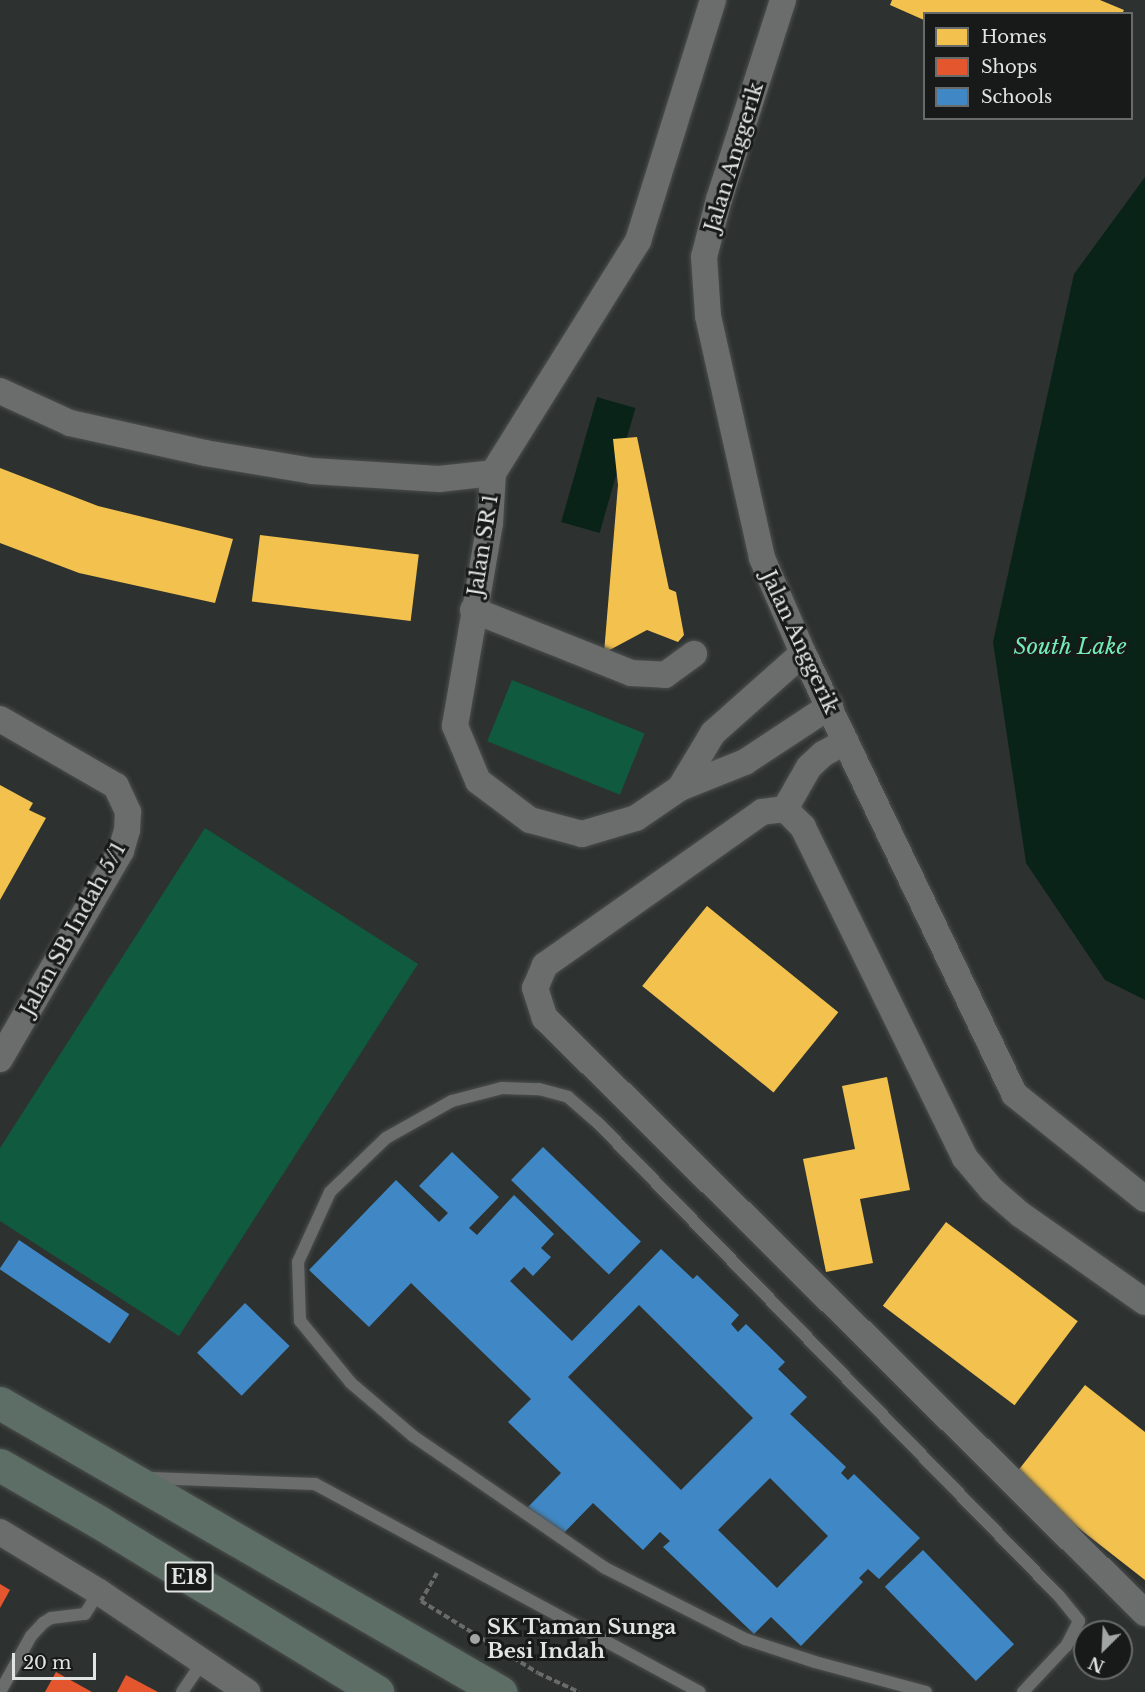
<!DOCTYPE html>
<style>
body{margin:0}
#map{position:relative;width:1145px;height:1692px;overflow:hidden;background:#2d3230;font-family:"Libre Baskerville",serif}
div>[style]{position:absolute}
.green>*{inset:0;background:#105a40;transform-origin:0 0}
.water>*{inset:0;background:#0a2319;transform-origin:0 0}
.homes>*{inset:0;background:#f2c14e;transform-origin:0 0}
.shops>*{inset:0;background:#e4572e}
.schools>*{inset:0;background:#3f88c5;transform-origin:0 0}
.path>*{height:4px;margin-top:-2px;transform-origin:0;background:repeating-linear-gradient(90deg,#686b6a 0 6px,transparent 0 9px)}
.roads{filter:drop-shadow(0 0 2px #4b4e4d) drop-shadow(0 0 2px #4b4e4d)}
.service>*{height:12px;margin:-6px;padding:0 6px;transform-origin:6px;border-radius:6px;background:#6a6d6c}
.minor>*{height:26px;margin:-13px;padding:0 13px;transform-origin:13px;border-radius:13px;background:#6a6d6c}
.motorway>*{height:33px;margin:-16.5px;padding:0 16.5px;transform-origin:16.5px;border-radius:16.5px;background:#5d6e67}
.dots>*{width:16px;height:16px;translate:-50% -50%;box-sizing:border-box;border:3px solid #171a18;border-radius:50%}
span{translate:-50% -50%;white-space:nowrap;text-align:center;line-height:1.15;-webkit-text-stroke:6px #171a18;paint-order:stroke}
.shield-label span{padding:2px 4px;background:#171a18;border:2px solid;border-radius:4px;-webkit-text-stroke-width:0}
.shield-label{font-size:20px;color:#e0e4e2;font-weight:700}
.street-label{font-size:21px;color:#e0e4e2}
.poi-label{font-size:21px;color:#e0e4e2;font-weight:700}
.left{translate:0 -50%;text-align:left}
.water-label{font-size:22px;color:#73edb8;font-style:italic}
.legend{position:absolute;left:923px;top:12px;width:210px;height:108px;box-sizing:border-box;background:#171a18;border:2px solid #676b69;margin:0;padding:8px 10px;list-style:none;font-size:18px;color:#e0e4e2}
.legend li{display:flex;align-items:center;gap:12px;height:30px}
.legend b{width:30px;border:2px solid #676b69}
.north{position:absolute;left:1073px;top:1620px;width:60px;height:60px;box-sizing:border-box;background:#171a18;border:2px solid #676b69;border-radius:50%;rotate:204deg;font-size:16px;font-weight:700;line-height:24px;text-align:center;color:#e0e4e2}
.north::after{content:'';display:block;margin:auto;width:21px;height:27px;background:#a1a6a4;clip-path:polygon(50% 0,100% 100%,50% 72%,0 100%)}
.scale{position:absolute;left:12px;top:1653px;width:84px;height:27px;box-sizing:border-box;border:3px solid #e0e4e2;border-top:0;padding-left:8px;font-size:18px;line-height:21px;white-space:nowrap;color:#e0e4e2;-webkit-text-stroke:4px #171a18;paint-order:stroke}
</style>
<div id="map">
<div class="green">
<i style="left:512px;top:680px;width:143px;height:66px;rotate:22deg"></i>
<i style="clip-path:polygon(205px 828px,418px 964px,179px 1336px,0 1221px,0 1148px)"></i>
</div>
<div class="water">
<i style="clip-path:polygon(1145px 177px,1145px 1000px,1105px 980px,1026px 863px,993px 642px,1074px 274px)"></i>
<i style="left:597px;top:397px;width:40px;height:130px;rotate:16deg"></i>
</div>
<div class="homes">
<i style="clip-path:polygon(892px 0,1100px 0,1124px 10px,1122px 14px,924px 14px,924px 20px,890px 5px)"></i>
<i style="clip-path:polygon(637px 437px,669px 589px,676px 592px,684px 635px,678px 642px,647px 630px,604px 653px,618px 485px,613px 439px)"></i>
<i style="clip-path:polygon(0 468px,98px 506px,233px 539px,215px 603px,79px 573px,0 543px)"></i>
<i style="left:260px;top:535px;width:160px;height:67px;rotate:7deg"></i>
<i style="clip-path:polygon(0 785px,33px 803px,29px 810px,46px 818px,0 900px)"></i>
<i style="left:707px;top:906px;width:169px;height:103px;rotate:39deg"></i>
<i style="clip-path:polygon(887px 1077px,910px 1190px,860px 1199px,873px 1263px,826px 1272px,803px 1159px,855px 1149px,842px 1086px)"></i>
<i style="left:946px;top:1222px;width:165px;height:105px;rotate:37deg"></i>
<i style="clip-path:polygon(1085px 1385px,1145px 1432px,1145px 1580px,1013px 1477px)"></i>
</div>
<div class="shops">
<i style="clip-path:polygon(0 1584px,10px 1590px,0 1608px)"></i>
<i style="clip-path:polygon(56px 1672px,92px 1692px,45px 1692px)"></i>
<i style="clip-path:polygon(126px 1675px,158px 1692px,117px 1692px)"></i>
</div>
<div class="schools">
<i style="left:543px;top:1147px;width:136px;height:46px;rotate:44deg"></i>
<i style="clip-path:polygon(evenodd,452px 1152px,499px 1197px,469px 1228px,477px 1235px,514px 1195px,554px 1234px,541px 1248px,551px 1257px,533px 1276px,524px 1267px,510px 1281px,572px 1341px,661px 1249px,693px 1279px,697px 1275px,739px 1315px,731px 1324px,738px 1332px,746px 1324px,785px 1362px,778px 1369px,807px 1397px,790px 1414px,846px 1467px,841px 1473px,848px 1480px,854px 1474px,920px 1538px,879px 1579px,868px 1569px,859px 1578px,863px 1582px,801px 1646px,771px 1617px,754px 1634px,663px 1547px,670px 1541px,660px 1532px,643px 1550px,593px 1503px,559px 1538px,528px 1507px,561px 1473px,508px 1422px,531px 1399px,411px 1283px,369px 1327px,309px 1270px,396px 1180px,439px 1222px,448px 1213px,419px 1186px,452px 1152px,639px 1305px,753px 1418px,681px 1490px,568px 1377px,639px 1305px,452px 1152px,770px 1478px,828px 1536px,777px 1588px,718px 1530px,770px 1478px)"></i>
<i style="left:19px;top:1240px;width:133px;height:35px;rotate:34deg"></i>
<i style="left:245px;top:1303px;width:62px;height:69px;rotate:44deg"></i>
<i style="left:923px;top:1550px;width:131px;height:53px;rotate:46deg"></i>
</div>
<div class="path">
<i style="left:437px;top:1573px;width:32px;rotate:120deg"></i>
<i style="left:421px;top:1601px;width:137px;rotate:31.6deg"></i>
<i style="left:538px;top:1673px;width:45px;rotate:24.9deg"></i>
</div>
<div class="roads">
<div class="service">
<i style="left:149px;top:1478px;width:166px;rotate:2.1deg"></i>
<i style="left:315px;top:1484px;width:437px;rotate:28.4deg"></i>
<i style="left:0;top:1692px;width:64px;rotate:-61deg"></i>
<i style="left:31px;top:1636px;width:18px;rotate:-47deg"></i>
<i style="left:43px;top:1623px;width:9px;rotate:-32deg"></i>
<i style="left:51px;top:1618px;width:34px;rotate:-7deg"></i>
<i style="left:85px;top:1614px;width:26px;rotate:-58deg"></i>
<i style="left:182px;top:1692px;width:37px;rotate:-56deg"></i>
<i style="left:926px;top:1692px;width:115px;rotate:-164.9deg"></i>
<i style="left:815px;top:1662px;width:74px;rotate:-161.8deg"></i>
<i style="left:745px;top:1639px;width:157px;rotate:-153.1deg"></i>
<i style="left:605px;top:1568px;width:233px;rotate:-145.5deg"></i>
<i style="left:413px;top:1436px;width:82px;rotate:-139.5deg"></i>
<i style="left:351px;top:1383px;width:80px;rotate:-129.4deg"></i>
<i style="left:300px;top:1321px;width:59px;rotate:-91.9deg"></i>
<i style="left:298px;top:1262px;width:77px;rotate:-65.4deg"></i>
<i style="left:330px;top:1192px;width:78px;rotate:-44deg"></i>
<i style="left:386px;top:1138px;width:76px;rotate:-29.3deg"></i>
<i style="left:452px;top:1101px;width:52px;rotate:-14.6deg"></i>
<i style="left:502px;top:1088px;width:37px;rotate:2deg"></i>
<i style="left:539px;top:1089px;width:30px;rotate:15deg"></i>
<i style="left:568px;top:1097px;width:40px;rotate:41deg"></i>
<i style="left:598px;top:1123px;width:660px;rotate:45.74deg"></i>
<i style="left:1059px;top:1596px;width:32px;rotate:51deg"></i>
<i style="left:1079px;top:1621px;width:28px;rotate:117deg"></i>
<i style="left:1066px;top:1646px;width:63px;rotate:133.1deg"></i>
</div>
<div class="minor">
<i style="left:783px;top:0;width:209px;rotate:107.8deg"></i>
<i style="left:719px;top:199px;width:60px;rotate:104.5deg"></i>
<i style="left:704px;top:257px;width:59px;rotate:86.1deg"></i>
<i style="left:708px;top:316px;width:248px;rotate:77.4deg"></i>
<i style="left:762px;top:558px;width:103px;rotate:66.7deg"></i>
<i style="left:803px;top:653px;width:489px;rotate:64.4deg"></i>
<i style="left:1014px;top:1094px;width:168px;rotate:38.7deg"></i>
<i style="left:0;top:391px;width:77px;rotate:24.6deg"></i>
<i style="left:70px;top:423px;width:138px;rotate:12.5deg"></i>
<i style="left:205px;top:453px;width:109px;rotate:9.5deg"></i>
<i style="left:312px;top:471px;width:127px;rotate:3.6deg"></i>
<i style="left:439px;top:479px;width:54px;rotate:-6.3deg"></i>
<i style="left:493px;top:473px;width:50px;rotate:93.4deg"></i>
<i style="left:490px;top:523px;width:206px;rotate:99.8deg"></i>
<i style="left:455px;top:726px;width:60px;rotate:67.3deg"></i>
<i style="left:478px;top:781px;width:65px;rotate:36.9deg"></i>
<i style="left:530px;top:820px;width:54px;rotate:15.1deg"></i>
<i style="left:582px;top:834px;width:56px;rotate:-16.5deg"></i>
<i style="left:636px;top:818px;width:53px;rotate:-34.3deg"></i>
<i style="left:680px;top:788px;width:70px;rotate:-21.8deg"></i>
<i style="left:745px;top:762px;width:102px;rotate:-33.4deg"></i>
<i style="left:493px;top:473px;width:274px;rotate:-58deg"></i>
<i style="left:638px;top:241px;width:252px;rotate:-72.7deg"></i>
<i style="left:473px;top:610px;width:170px;rotate:21.7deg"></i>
<i style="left:631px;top:673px;width:34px;rotate:3deg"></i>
<i style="left:665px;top:675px;width:36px;rotate:-36deg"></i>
<i style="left:0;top:719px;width:134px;rotate:30deg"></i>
<i style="left:116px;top:786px;width:29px;rotate:65deg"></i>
<i style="left:128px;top:812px;width:18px;rotate:93deg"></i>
<i style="left:127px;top:830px;width:22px;rotate:106deg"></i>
<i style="left:121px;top:851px;width:241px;rotate:120.2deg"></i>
<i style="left:680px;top:788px;width:64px;rotate:-59deg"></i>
<i style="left:713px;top:733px;width:120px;rotate:-41.6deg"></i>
<i style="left:785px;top:809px;width:48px;rotate:-60.3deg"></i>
<i style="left:809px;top:767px;width:19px;rotate:-43deg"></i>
<i style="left:823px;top:754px;width:26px;rotate:-29deg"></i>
<i style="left:1145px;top:1302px;width:151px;rotate:-144.9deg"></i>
<i style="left:1021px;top:1215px;width:38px;rotate:-139deg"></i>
<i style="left:992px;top:1190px;width:42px;rotate:-130.2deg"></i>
<i style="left:965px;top:1158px;width:369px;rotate:-116.1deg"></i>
<i style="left:803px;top:827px;width:25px;rotate:-135deg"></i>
<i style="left:785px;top:809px;width:23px;rotate:173deg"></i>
<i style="left:762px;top:812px;width:266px;rotate:144.8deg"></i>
<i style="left:545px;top:965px;width:25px;rotate:113deg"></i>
<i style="left:535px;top:988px;width:32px;rotate:72deg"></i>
<i style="left:545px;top:1018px;width:845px;rotate:44.76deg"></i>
<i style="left:0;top:1532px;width:116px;rotate:31.2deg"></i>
<i style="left:99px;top:1592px;width:179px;rotate:34deg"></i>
</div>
<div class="motorway">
<i style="left:0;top:1403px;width:578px;rotate:30.03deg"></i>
<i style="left:0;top:1465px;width:114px;rotate:29.9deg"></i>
<i style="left:99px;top:1522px;width:326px;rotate:31.4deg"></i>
</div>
</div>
<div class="dots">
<i style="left:475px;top:1639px;background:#a1a6a4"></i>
</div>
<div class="shield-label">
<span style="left:189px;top:1577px">E18</span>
</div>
<div class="street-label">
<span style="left:734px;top:157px;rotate:-73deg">Jalan Anggerik</span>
<span style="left:483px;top:545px;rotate:-81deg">Jalan SR 1</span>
<span style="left:800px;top:642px;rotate:65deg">Jalan Anggerik</span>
<span style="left:73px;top:929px;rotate:-61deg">Jalan SB Indah 5/1</span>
</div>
<div class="poi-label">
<span class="left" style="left:487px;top:1639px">SK Taman Sunga<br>Besi Indah</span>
</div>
<div class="water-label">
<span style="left:1070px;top:647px">South Lake</span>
</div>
<ul class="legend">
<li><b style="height:16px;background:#f2c14e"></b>Homes</li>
<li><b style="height:16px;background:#e4572e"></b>Shops</li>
<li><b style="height:16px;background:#3f88c5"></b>Schools</li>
</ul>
<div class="north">N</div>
<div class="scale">20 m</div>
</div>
